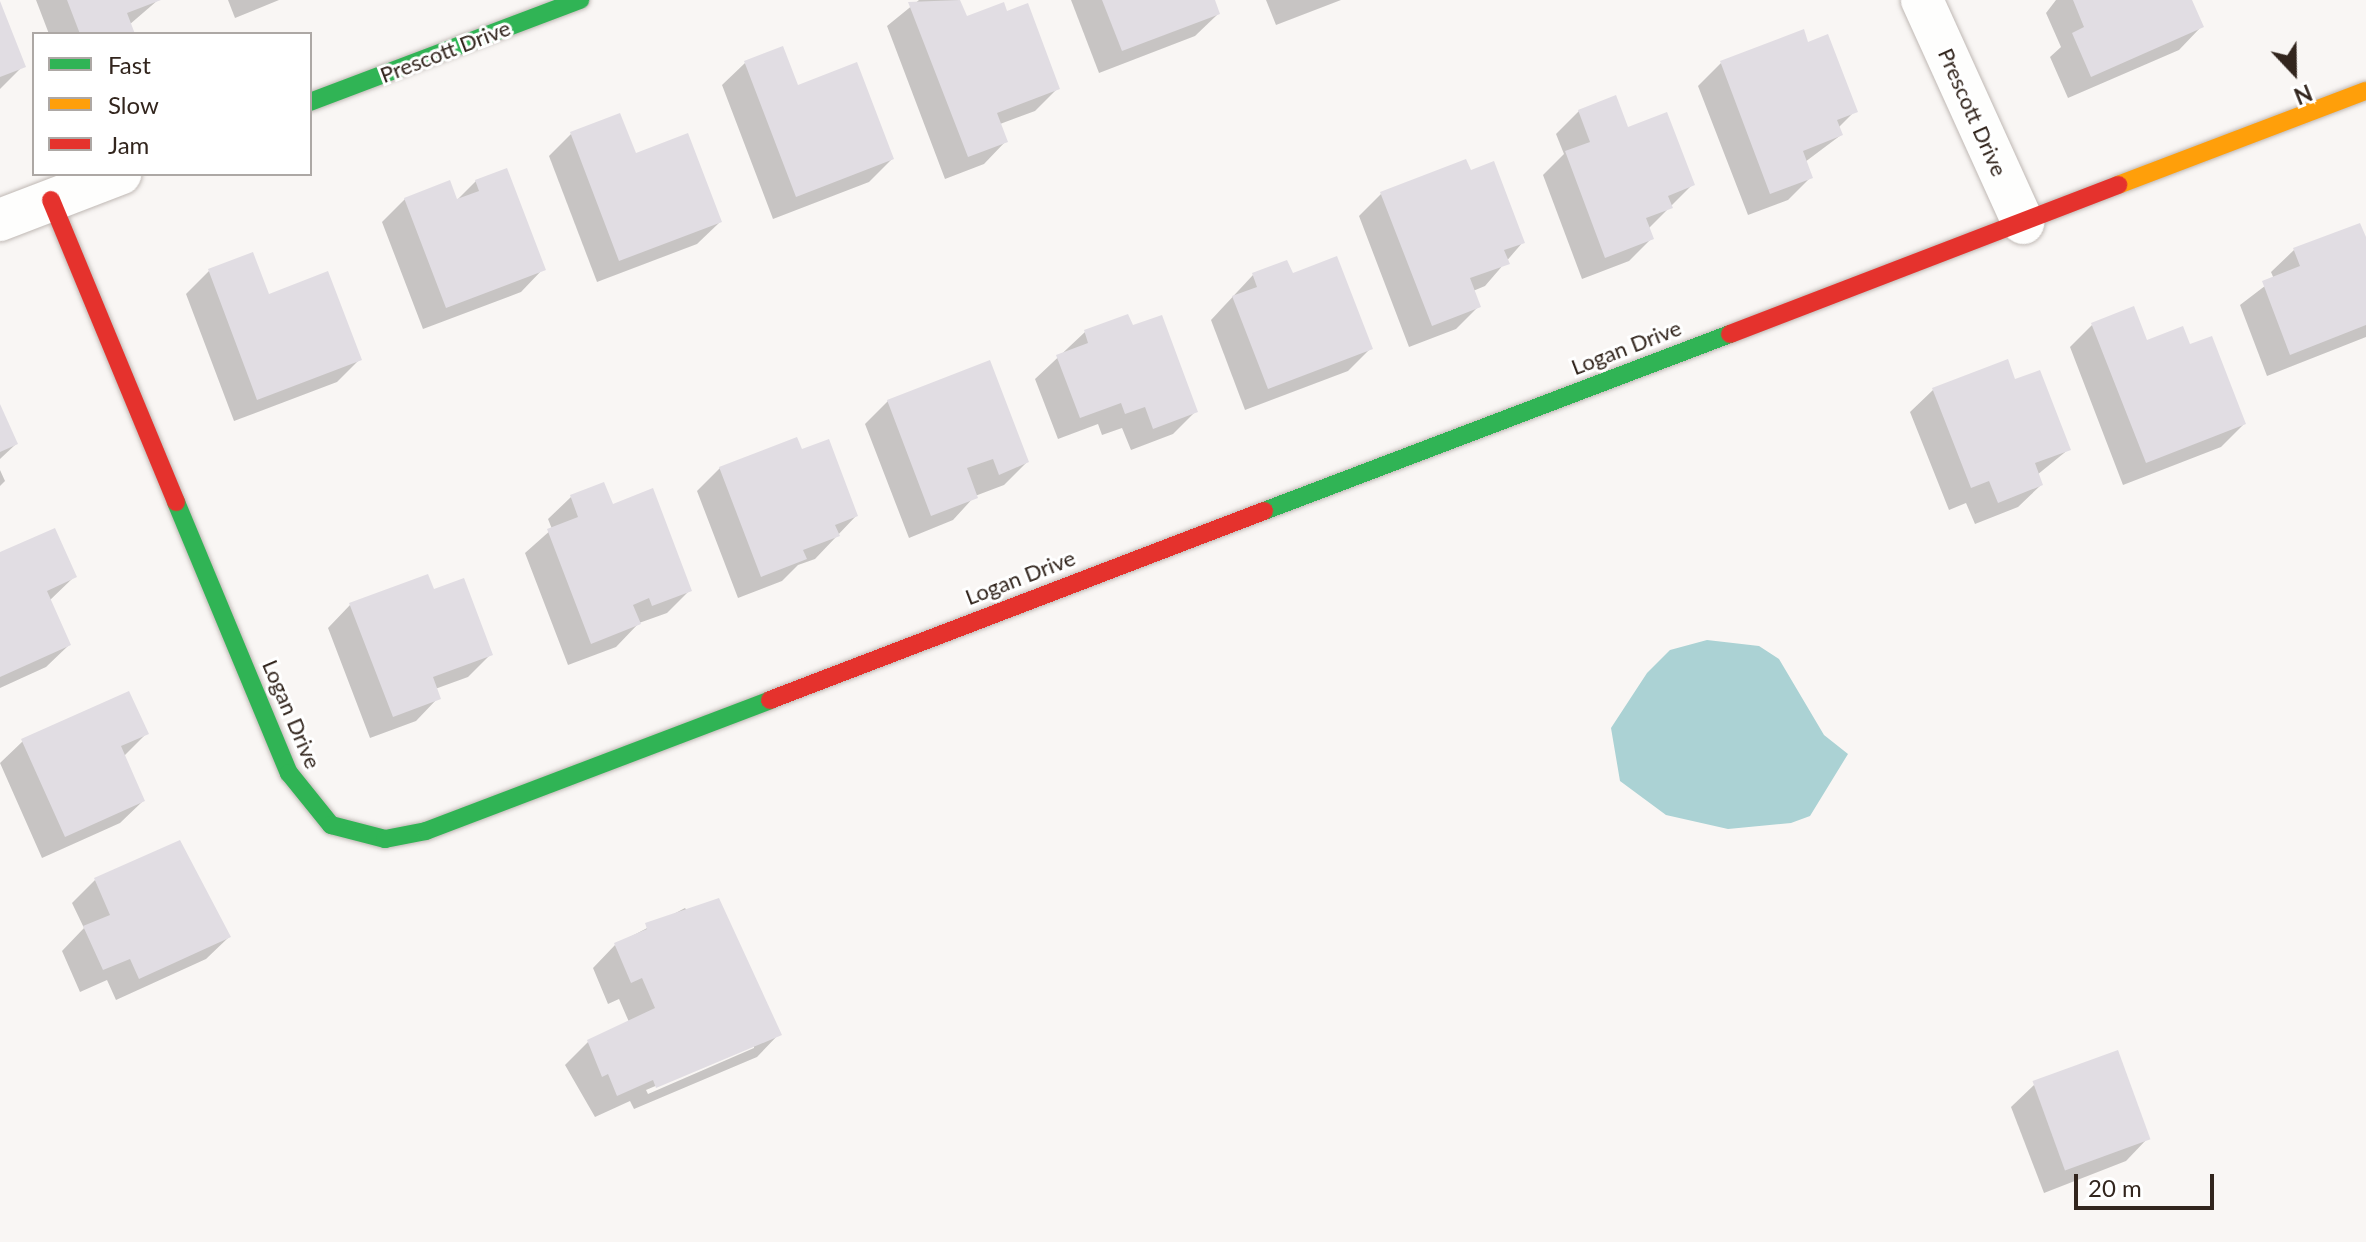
<!DOCTYPE html>
<style>
body{margin:0}
#map{position:relative;width:2366px;height:1242px;overflow:hidden;background:#f9f6f4;font-family:Lato,sans-serif}
div>[style]{position:absolute}
.water>*{inset:0;background:#abd2d4}
.shadow>*{inset:0;background:#0003}
.building>*{inset:0;background:#e1dde3;transform-origin:0 0}
.roads{filter:drop-shadow(0 0 2px #bfb8b4) drop-shadow(0 0 2px #bfb8b4)}
.street>*{height:42px;margin:-21px;padding:0 21px;transform-origin:21px;border-radius:21px;background:#fefefd}
.fast>*{height:18px;margin:-9px;padding:0 9px;transform-origin:9px;border-radius:9px;background:#30b455}
.slow>*{height:18px;margin:-9px;padding:0 9px;transform-origin:9px;border-radius:9px;background:#ff9f0a}
.jam>*{height:18px;margin:-9px;padding:0 9px;transform-origin:9px;border-radius:9px;background:#e5322d}
span{translate:-50% -50%;white-space:nowrap;text-align:center;line-height:1.15;-webkit-text-stroke:6px #fff;paint-order:stroke}
.street-label{font-size:22px;color:#32251d}
.legend{position:absolute;left:32px;top:32px;width:280px;height:144px;box-sizing:border-box;background:#fff;border:2px solid #ada8a5;margin:0;padding:10px 14px;list-style:none;font-size:24px;color:#32251d}
.legend li{display:flex;align-items:center;gap:16px;height:40px}
.legend b{width:40px;border:2px solid #ada8a5}
.north{position:absolute;left:2254px;top:32px;width:80px;height:80px;-webkit-text-stroke:6px #fff;paint-order:stroke;rotate:158deg;font-size:22px;font-weight:700;line-height:32px;text-align:center;color:#32251d}
.north::after{content:'';display:block;margin:auto;width:28px;height:36px;background:#32251d;clip-path:polygon(50% 0,100% 100%,50% 72%,0 100%)}
.scale{position:absolute;left:2074px;top:1174px;width:140px;height:36px;box-sizing:border-box;border:4px solid #32251d;border-top:0;padding-left:10px;font-size:24px;line-height:28px;white-space:nowrap;color:#32251d;-webkit-text-stroke:6px #fff;paint-order:stroke}
</style>
<div id="map">
<div class="water">
<i style="clip-path:polygon(1707px 640px,1759px 646px,1779px 659px,1824px 735px,1848px 754px,1810px 816px,1791px 823px,1728px 829px,1666px 815px,1620px 781px,1611px 728px,1647px 673px,1670px 650px)"></i>
</div>
<div class="shadow">
<i style="clip-path:polygon(36px 0,158px 0,129px 25px,133px 34px,49px 34px)"></i>
<i style="clip-path:polygon(228px 0,279px 0,235px 18px)"></i>
<i style="clip-path:polygon(919px 0,958px 0,965px 19px,1058px 88px,1035px 111px,1000px 124px,1006px 141px,984px 164px,945px 179px,887px 26px)"></i>
<i style="clip-path:polygon(1071px 0,1213px 0,1218px 14px,1195px 36px,1099px 73px)"></i>
<i style="clip-path:polygon(1266px 0,1341px 0,1276px 25px)"></i>
<i style="clip-path:polygon(2056px 0,2190px 0,2201px 27px,2179px 50px,2068px 98px,2050px 57px,2061px 47px,2046px 13px)"></i>
<i style="clip-path:polygon(0 6px,23px 66px,0 89px)"></i>
<i style="clip-path:polygon(1807px 44px,1855px 111px,1838px 128px,1841px 135px,1805px 162px,1811px 177px,1788px 200px,1748px 215px,1698px 86px,1721px 63px)"></i>
<i style="clip-path:polygon(782px 48px,797px 88px,892px 159px,869px 182px,773px 219px,722px 85px,745px 63px)"></i>
<i style="clip-path:polygon(1579px 111px,1627px 130px,1693px 184px,1648px 229px,1652px 238px,1629px 261px,1582px 279px,1543px 175px,1564px 154px,1556px 134px)"></i>
<i style="clip-path:polygon(571px 134px,635px 156px,720px 222px,697px 244px,597px 282px,549px 156px)"></i>
<i style="clip-path:polygon(476px 181px,543px 269px,521px 292px,423px 329px,382px 222px,405px 199px,456px 201px)"></i>
<i style="clip-path:polygon(1382px 193px,1523px 242px,1485px 286px,1473px 291px,1479px 306px,1456px 329px,1409px 347px,1359px 216px)"></i>
<i style="clip-path:polygon(2366px 243px,2366px 337px,2267px 376px,2240px 305px,2274px 279px,2271px 272px,2294px 250px)"></i>
<i style="clip-path:polygon(252px 254px,267px 297px,360px 359px,337px 382px,234px 421px,186px 294px,209px 271px)"></i>
<i style="clip-path:polygon(1253px 275px,1291px 275px,1371px 348px,1348px 371px,1245px 410px,1211px 320px)"></i>
<i style="clip-path:polygon(2092px 325px,2146px 342px,2189px 347px,2244px 424px,2221px 447px,2123px 485px,2070px 347px)"></i>
<i style="clip-path:polygon(1132px 328px,1196px 411px,1173px 434px,1131px 450px,1122px 428px,1102px 435px,1098px 424px,1058px 439px,1035px 379px,1085px 332px)"></i>
<i style="clip-path:polygon(2014px 381px,2069px 449px,2037px 475px,2041px 485px,2018px 507px,1975px 524px,1966px 503px,1949px 510px,1910px 412px,1933px 390px)"></i>
<i style="clip-path:polygon(888px 401px,1027px 462px,1004px 485px,975px 496px,953px 520px,909px 538px,865px 424px)"></i>
<i style="clip-path:polygon(0 409px,16px 444px,0 459px)"></i>
<i style="clip-path:polygon(720px 468px,856px 516px,815px 559px,798px 565px,782px 581px,738px 598px,697px 491px)"></i>
<i style="clip-path:polygon(0 470px,5px 481px,0 486px)"></i>
<i style="clip-path:polygon(571px 497px,690px 590px,667px 613px,639px 623px,616px 647px,568px 665px,525px 553px,552px 529px,548px 519px)"></i>
<i style="clip-path:polygon(0 555px,74px 577px,49px 601px,69px 645px,46px 667px,0 688px)"></i>
<i style="clip-path:polygon(433px 592px,491px 654px,468px 677px,435px 689px,438px 698px,416px 721px,370px 738px,328px 628px,350px 605px)"></i>
<i style="clip-path:polygon(146px 734px,123px 757px,143px 801px,120px 823px,42px 858px,0 763px,23px 741px)"></i>
<i style="clip-path:polygon(95px 880px,229px 937px,206px 959px,116px 1000px,107px 980px,80px 992px,62px 951px,84px 928px,72px 903px)"></i>
<i style="clip-path:polygon(evenodd,685px 908px,779px 1034px,757px 1057px,634px 1109px,630px 1101px,595px 1117px,565px 1065px,588px 1042px,629px 1022px,619px 999px,608px 1004px,593px 968px,615px 945px,685px 908px,754px 1044px,754px 1048px,648px 1094px,646px 1090px,754px 1044px)"></i>
<i style="clip-path:polygon(2034px 1085px,2148px 1138px,2126px 1161px,2044px 1193px,2011px 1107px)"></i>
</div>
<div class="building">
<i style="clip-path:polygon(67px 0,161px 0,127px 13px,135px 34px,80px 34px)"></i>
<i style="clip-path:polygon(960px 0,967px 16px,1004px 2px,1007px 11px,1028px 3px,1060px 89px,997px 113px,1008px 142px,968px 157px,908px 2px)"></i>
<i style="clip-path:polygon(1102px 0,1215px 0,1220px 14px,1122px 51px)"></i>
<i style="clip-path:polygon(2073px 0,2192px 0,2204px 27px,2091px 77px,2072px 33px,2084px 27px)"></i>
<i style="clip-path:polygon(0 1px,26px 67px,0 77px)"></i>
<i style="clip-path:polygon(1804px 29px,1808px 42px,1828px 34px,1858px 112px,1837px 120px,1843px 135px,1803px 151px,1813px 178px,1770px 194px,1720px 61px)"></i>
<i style="clip-path:polygon(783px 46px,798px 85px,857px 62px,894px 159px,796px 197px,744px 61px)"></i>
<i style="clip-path:polygon(1616px 95px,1628px 127px,1667px 112px,1695px 185px,1668px 196px,1673px 208px,1646px 218px,1654px 239px,1605px 258px,1565px 151px,1590px 142px,1578px 110px)"></i>
<i style="clip-path:polygon(620px 113px,636px 153px,688px 133px,722px 222px,619px 261px,570px 132px)"></i>
<i style="clip-path:polygon(1466px 159px,1471px 170px,1494px 161px,1525px 243px,1504px 250px,1510px 264px,1470px 278px,1481px 307px,1432px 326px,1380px 192px)"></i>
<i style="clip-path:polygon(507px 168px,546px 270px,446px 308px,404px 198px,450px 180px,457px 199px,479px 191px,475px 180px)"></i>
<i style="clip-path:polygon(2360px 223px,2366px 237px,2366px 325px,2290px 355px,2262px 281px,2300px 266px,2293px 248px)"></i>
<i style="clip-path:polygon(253px 252px,269px 294px,328px 271px,362px 360px,257px 400px,208px 269px)"></i>
<i style="clip-path:polygon(1337px 256px,1373px 349px,1268px 389px,1232px 296px,1257px 287px,1252px 273px,1287px 260px,1293px 273px)"></i>
<i style="clip-path:polygon(2134px 306px,2147px 340px,2183px 326px,2190px 344px,2212px 336px,2246px 424px,2146px 463px,2091px 323px)"></i>
<i style="clip-path:polygon(1128px 314px,1133px 325px,1162px 315px,1198px 412px,1153px 429px,1145px 407px,1125px 414px,1121px 403px,1080px 418px,1056px 355px,1088px 343px,1084px 330px)"></i>
<i style="clip-path:polygon(2008px 359px,2015px 379px,2040px 370px,2071px 450px,2035px 463px,2043px 485px,1998px 503px,1989px 481px,1971px 488px,1932px 388px)"></i>
<i style="clip-path:polygon(990px 360px,1029px 462px,999px 475px,993px 459px,967px 468px,978px 498px,931px 516px,887px 400px)"></i>
<i style="clip-path:polygon(0 404px,18px 444px,0 452px)"></i>
<i style="clip-path:polygon(797px 437px,802px 449px,829px 439px,858px 516px,835px 525px,840px 536px,803px 550px,807px 559px,761px 577px,719px 467px)"></i>
<i style="clip-path:polygon(604px 482px,613px 504px,653px 488px,692px 591px,652px 606px,649px 598px,633px 605px,641px 624px,591px 644px,547px 529px,578px 517px,570px 495px)"></i>
<i style="clip-path:polygon(55px 528px,77px 577px,47px 591px,71px 645px,0 677px,0 552px)"></i>
<i style="clip-path:polygon(428px 574px,434px 589px,464px 578px,493px 655px,433px 677px,441px 699px,393px 717px,349px 603px)"></i>
<i style="clip-path:polygon(129px 691px,149px 734px,121px 746px,145px 801px,65px 837px,21px 739px)"></i>
<i style="clip-path:polygon(180px 840px,231px 937px,139px 979px,130px 959px,103px 970px,83px 926px,110px 915px,94px 878px)"></i>
<i style="clip-path:polygon(719px 898px,782px 1035px,656px 1088px,653px 1080px,617px 1096px,608px 1074px,602px 1077px,587px 1040px,655px 1008px,642px 978px,631px 983px,614px 943px,647px 929px,645px 923px)"></i>
<i style="left:2118px;top:1050px;width:95px;height:91px;rotate:70deg"></i>
</div>
<div class="roads">
<div class="street">
<i style="left:1922px;top:0;width:245px;rotate:65.6deg"></i>
<i style="left:0;top:220px;width:129px;rotate:-21deg"></i>
</div>
<div class="fast">
<i style="left:310px;top:102px;width:289px;rotate:-20.7deg"></i>
<i style="left:176px;top:502px;width:294px;rotate:67.4deg"></i>
<i style="left:289px;top:773px;width:67px;rotate:51.1deg"></i>
<i style="left:331px;top:825px;width:56px;rotate:14.5deg"></i>
<i style="left:385px;top:839px;width:42px;rotate:-11deg"></i>
<i style="left:426px;top:831px;width:368px;rotate:-20.8deg"></i>
<i style="left:1264px;top:511px;width:498px;rotate:-20.8deg"></i>
</div>
<div class="slow">
<i style="left:2118px;top:185px;width:265px;rotate:-20.8deg"></i>
</div>
<div class="jam">
<i style="left:51px;top:200px;width:327px;rotate:67.5deg"></i>
<i style="left:1730px;top:334px;width:416px;rotate:-21deg"></i>
<i style="left:770px;top:700px;width:529px;rotate:-20.94deg"></i>
</div>
</div>
<div class="street-label">
<span style="left:445px;top:51px;rotate:-21deg">Prescott Drive</span>
<span style="left:1973px;top:112px;rotate:66deg">Prescott Drive</span>
<span style="left:1626px;top:347px;rotate:-21deg">Logan Drive</span>
<span style="left:1020px;top:577px;rotate:-21deg">Logan Drive</span>
<span style="left:292px;top:714px;rotate:67deg">Logan Drive</span>
</div>
<ul class="legend">
<li><b style="height:10px;background:#30b455"></b>Fast</li>
<li><b style="height:10px;background:#ff9f0a"></b>Slow</li>
<li><b style="height:10px;background:#e5322d"></b>Jam</li>
</ul>
<div class="north">N</div>
<div class="scale">20 m</div>
</div>
